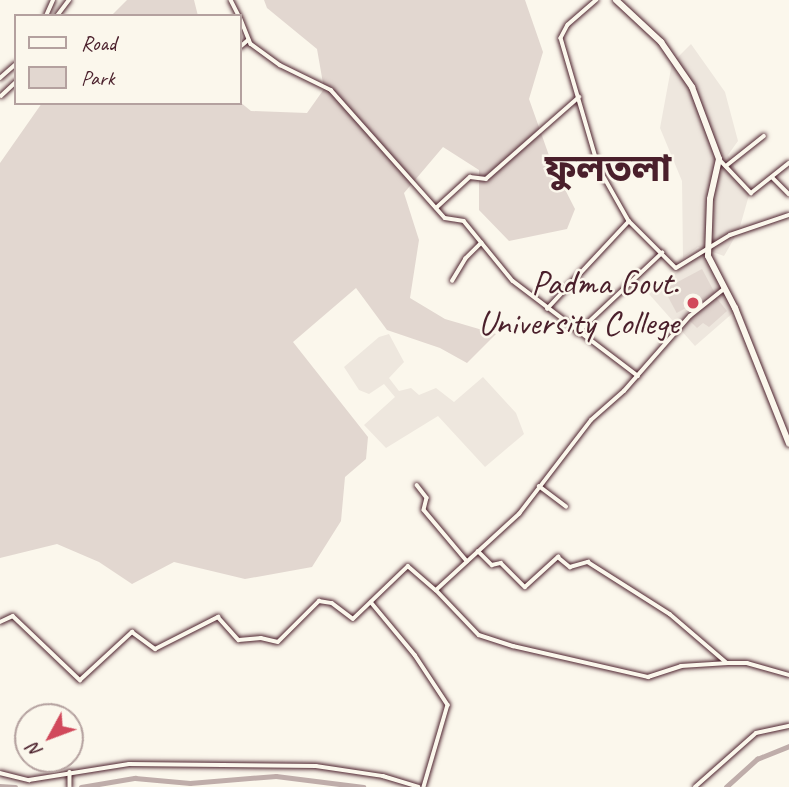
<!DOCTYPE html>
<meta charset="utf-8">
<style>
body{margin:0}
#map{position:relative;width:789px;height:787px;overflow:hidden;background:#fbf7ec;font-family:Caveat,"Noto Sans Bengali",sans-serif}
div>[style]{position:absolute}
.built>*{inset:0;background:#eee7de}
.green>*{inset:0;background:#e2d7d0;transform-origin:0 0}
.canal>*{height:4.5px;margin:-2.25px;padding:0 2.25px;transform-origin:2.25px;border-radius:2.25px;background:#bfadaa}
.roads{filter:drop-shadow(0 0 2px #4a1f2b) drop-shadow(0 0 2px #4a1f2b)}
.street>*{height:3.5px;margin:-1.75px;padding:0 1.75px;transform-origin:1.75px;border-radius:1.75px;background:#fbf7ec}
.primary>*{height:6px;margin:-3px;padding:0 3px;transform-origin:3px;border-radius:3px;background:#fbf7ec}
.dots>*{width:19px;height:19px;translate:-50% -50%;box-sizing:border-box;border:4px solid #fbf7ec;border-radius:50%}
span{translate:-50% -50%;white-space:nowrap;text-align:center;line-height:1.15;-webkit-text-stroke:5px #fbf7ec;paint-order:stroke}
.poi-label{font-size:35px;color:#4a1f2b}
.right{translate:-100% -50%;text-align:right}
.quarter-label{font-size:38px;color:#4a1f2b;font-weight:700}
.legend{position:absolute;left:14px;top:14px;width:228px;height:91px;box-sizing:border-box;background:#fbf7ec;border:2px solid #b4a19f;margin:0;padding:9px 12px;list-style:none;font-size:21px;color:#4a1f2b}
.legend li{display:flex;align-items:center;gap:14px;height:35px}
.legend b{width:35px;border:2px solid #b4a19f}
.north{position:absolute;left:14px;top:703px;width:70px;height:70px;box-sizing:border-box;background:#fbf7ec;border:2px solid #b4a19f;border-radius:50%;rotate:229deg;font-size:19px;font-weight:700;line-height:28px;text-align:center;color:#4a1f2b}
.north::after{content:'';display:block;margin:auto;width:24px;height:32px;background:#d1495b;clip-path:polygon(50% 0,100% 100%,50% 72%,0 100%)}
</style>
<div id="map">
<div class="built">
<i style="clip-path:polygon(691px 44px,725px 92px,738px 141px,728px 155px,749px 195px,739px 230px,724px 256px,698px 247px,683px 258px,682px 181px,660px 128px,672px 63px)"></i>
<i style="clip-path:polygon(703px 251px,734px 312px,695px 346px,649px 294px)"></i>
<i style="clip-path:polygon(389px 334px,404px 362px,389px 378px,399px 391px,411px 388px,419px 395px,436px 388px,454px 402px,483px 377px,516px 413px,524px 434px,485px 467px,438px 416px,386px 448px,364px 425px,395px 397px,384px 384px,369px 394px,359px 390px,344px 367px,379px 337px)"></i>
</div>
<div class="green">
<i style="clip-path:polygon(127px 0,194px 0,198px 16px,111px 16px)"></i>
<i style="clip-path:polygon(264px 0,525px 0,543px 52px,529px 99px,552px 164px,575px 209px,567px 229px,509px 241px,479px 210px,479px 170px,443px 147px,404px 193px,419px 240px,410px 298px,445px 319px,496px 334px,467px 363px,440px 348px,387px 330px,356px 288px,293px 342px,368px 437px,366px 459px,345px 477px,341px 521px,312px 567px,245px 579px,174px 562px,132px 584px,99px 562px,57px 544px,0 558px,0 163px,42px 103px,240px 102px,251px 111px,307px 113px,324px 89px,317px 49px,267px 8px)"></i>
<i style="left:702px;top:269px;width:27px;height:43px;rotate:62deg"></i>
<i style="clip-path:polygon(715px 296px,727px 311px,709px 327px,703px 323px,697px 328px,689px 320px)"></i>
</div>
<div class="canal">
<i style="left:0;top:786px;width:15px;rotate:4deg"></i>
<i style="left:81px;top:787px;width:55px;rotate:-9.5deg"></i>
<i style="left:135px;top:778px;width:55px;rotate:5.2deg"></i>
<i style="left:190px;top:783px;width:86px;rotate:-4.7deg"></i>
<i style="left:276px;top:776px;width:88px;rotate:7.2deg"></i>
<i style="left:726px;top:787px;width:42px;rotate:-42.1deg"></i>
<i style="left:757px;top:759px;width:35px;rotate:-22deg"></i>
</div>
<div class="roads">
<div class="street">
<i style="left:231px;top:0;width:18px;rotate:63deg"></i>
<i style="left:597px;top:0;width:38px;rotate:139deg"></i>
<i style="left:568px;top:25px;width:15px;rotate:118deg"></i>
<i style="left:561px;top:38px;width:135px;rotate:73.7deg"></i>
<i style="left:599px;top:168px;width:61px;rotate:60.5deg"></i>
<i style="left:629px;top:221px;width:66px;rotate:45deg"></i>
<i style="left:676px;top:268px;width:63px;rotate:-31.4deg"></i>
<i style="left:730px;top:235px;width:62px;rotate:-18.7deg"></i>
<i style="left:46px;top:16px;width:17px;rotate:-66deg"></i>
<i style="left:57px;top:16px;width:20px;rotate:-53deg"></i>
<i style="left:240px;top:17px;width:29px;rotate:68deg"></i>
<i style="left:251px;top:44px;width:36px;rotate:36deg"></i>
<i style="left:280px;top:65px;width:57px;rotate:26.1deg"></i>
<i style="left:331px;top:90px;width:171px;rotate:48.3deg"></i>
<i style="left:445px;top:218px;width:19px;rotate:9deg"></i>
<i style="left:464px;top:221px;width:77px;rotate:50.8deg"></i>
<i style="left:513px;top:281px;width:157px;rotate:37.2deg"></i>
<i style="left:240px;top:47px;width:11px;rotate:-41deg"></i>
<i style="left:0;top:78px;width:21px;rotate:-41deg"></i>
<i style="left:1px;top:96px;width:21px;rotate:-43deg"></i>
<i style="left:719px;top:159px;width:47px;rotate:46.7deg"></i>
<i style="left:751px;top:193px;width:48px;rotate:-38.3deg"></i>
<i style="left:726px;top:166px;width:48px;rotate:-38.3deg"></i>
<i style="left:772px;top:177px;width:24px;rotate:45deg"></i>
<i style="left:436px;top:208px;width:46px;rotate:-42.4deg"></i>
<i style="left:470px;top:177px;width:16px;rotate:7deg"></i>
<i style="left:486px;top:179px;width:124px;rotate:-41.4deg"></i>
<i style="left:452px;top:281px;width:26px;rotate:-59deg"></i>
<i style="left:465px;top:259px;width:23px;rotate:-45deg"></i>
<i style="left:547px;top:309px;width:120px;rotate:-47deg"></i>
<i style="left:577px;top:333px;width:117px;rotate:-43.3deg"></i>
<i style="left:417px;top:485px;width:16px;rotate:52deg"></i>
<i style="left:427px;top:498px;width:12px;rotate:104deg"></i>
<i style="left:424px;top:510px;width:67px;rotate:49.9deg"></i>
<i style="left:539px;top:486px;width:34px;rotate:37deg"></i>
<i style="left:478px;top:551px;width:20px;rotate:45deg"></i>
<i style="left:492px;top:565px;width:9px;rotate:-13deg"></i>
<i style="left:501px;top:563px;width:34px;rotate:45deg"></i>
<i style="left:525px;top:587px;width:45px;rotate:-42.3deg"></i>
<i style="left:558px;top:557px;width:16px;rotate:40deg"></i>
<i style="left:570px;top:567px;width:19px;rotate:-16deg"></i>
<i style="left:588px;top:562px;width:97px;rotate:32.4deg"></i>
<i style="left:670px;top:614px;width:74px;rotate:40.6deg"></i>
<i style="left:436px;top:590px;width:62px;rotate:46.3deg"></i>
<i style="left:479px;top:635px;width:36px;rotate:18deg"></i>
<i style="left:513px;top:646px;width:139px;rotate:12.9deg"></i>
<i style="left:648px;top:677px;width:35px;rotate:-18deg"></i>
<i style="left:681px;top:666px;width:47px;rotate:-3.7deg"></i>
<i style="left:728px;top:663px;width:19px"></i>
<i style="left:747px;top:663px;width:44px;rotate:15.9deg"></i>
<i style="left:371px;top:602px;width:69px;rotate:50.3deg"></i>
<i style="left:415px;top:655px;width:60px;rotate:56.6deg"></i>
<i style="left:448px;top:705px;width:85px;rotate:106.3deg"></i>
<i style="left:0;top:622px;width:14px;rotate:-25deg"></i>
<i style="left:13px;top:616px;width:93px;rotate:43.7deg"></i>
<i style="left:80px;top:680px;width:71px;rotate:-42.7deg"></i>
<i style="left:132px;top:632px;width:29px;rotate:36deg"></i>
<i style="left:155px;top:649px;width:71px;rotate:-26.9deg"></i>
<i style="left:218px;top:617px;width:31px;rotate:48deg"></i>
<i style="left:239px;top:640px;width:22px;rotate:-5deg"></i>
<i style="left:261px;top:638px;width:17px;rotate:13deg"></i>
<i style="left:278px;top:642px;width:58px;rotate:-45deg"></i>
<i style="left:319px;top:601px;width:13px;rotate:9deg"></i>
<i style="left:332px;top:603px;width:26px;rotate:37deg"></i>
<i style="left:353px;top:619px;width:76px;rotate:-43.9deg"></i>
<i style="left:408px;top:566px;width:37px;rotate:41deg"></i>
<i style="left:436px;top:590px;width:113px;rotate:-42.5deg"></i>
<i style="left:519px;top:514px;width:118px;rotate:-52.5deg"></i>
<i style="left:591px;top:420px;width:44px;rotate:-41.3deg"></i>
<i style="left:624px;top:391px;width:100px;rotate:-48.7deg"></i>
<i style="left:690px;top:316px;width:43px;rotate:-38.5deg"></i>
<i style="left:70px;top:772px;width:15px;rotate:90deg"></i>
<i style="left:0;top:773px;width:30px;rotate:14deg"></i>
<i style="left:29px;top:780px;width:101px;rotate:-9.1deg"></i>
<i style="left:129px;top:764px;width:187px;rotate:0.6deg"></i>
<i style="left:316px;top:766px;width:68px;rotate:8.5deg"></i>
<i style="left:383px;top:776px;width:37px;rotate:17deg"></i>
<i style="left:695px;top:787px;width:81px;rotate:-41.5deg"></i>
<i style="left:756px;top:733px;width:34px;rotate:-12deg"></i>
</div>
<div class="primary">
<i style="left:616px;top:0;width:62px;rotate:43deg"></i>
<i style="left:661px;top:42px;width:55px;rotate:55.4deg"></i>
<i style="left:692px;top:87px;width:77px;rotate:69.4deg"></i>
<i style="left:719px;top:159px;width:41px;rotate:102.7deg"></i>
<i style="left:710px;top:199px;width:57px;rotate:92deg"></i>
<i style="left:708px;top:256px;width:59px;rotate:62.6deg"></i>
<i style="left:735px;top:308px;width:146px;rotate:68.3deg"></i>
</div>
</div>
<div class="dots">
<i style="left:693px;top:303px;background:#d1495b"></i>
</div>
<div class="poi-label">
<span class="right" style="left:679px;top:303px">Padma Govt.<br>University College</span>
</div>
<div class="quarter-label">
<span style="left:608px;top:169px">ফুলতলা</span>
</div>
<ul class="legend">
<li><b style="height:9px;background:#fbf7ec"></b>Road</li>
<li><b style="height:19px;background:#e2d7d0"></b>Park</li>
</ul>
<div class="north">N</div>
</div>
